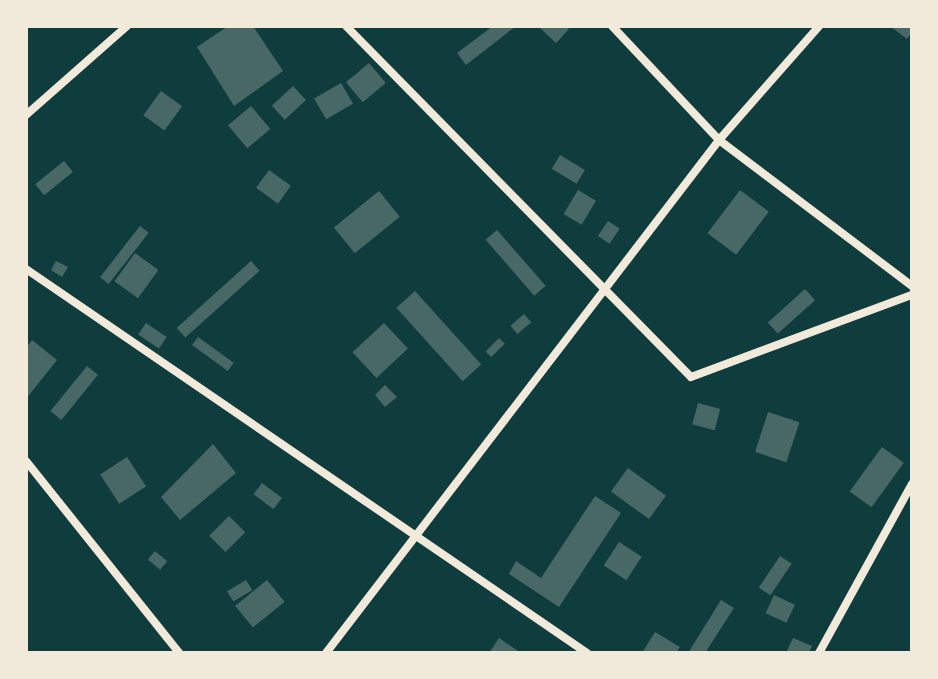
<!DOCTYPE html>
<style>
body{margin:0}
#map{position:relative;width:938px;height:679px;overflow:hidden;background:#0f3d3e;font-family:Merriweather,serif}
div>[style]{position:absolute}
.building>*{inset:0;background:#486865;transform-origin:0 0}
.minor>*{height:8px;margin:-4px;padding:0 4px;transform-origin:4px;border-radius:4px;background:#f1e9da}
span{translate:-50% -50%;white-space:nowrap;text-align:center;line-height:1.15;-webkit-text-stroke:8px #f1e9da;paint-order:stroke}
.frame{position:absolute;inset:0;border:28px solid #f1e9da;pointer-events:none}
</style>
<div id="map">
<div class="building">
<i style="clip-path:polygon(228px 26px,253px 26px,283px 71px,234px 106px,197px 47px)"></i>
<i style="clip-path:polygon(493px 26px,516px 26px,466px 65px,457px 53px)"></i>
<i style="clip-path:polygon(538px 26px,566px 26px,569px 29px,556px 43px)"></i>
<i style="clip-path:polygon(890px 26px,912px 26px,912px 32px,907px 39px)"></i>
<i style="left:369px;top:63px;width:26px;height:30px;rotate:50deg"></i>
<i style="left:341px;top:83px;width:24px;height:31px;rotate:60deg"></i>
<i style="left:293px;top:86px;width:19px;height:29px;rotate:47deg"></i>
<i style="left:161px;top:91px;width:26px;height:30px;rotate:36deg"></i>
<i style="left:251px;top:106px;width:30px;height:30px;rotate:50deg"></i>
<i style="left:560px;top:155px;width:29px;height:16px;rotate:31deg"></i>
<i style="left:64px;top:161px;width:14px;height:37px;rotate:51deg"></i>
<i style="left:269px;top:170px;width:27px;height:22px;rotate:36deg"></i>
<i style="left:578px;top:190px;width:21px;height:28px;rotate:31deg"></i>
<i style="left:740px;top:190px;width:36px;height:54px;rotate:37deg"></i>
<i style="left:379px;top:191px;width:33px;height:58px;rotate:51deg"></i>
<i style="left:608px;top:221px;width:14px;height:18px;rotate:34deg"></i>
<i style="left:140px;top:226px;width:11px;height:65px;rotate:38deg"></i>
<i style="left:497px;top:230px;width:74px;height:15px;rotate:49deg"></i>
<i style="left:135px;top:253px;width:29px;height:35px;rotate:36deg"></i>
<i style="clip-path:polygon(56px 261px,68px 267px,62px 277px,51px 270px)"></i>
<i style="left:251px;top:261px;width:13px;height:100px;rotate:48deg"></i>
<i style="left:805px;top:289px;width:15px;height:50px;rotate:48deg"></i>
<i style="left:415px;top:291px;width:99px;height:25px;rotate:48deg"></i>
<i style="left:524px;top:314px;width:11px;height:18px;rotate:49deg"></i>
<i style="left:146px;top:323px;width:25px;height:14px;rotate:34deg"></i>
<i style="left:384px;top:323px;width:35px;height:43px;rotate:47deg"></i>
<i style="left:198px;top:337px;width:44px;height:10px;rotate:36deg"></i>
<i style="left:499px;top:338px;width:8px;height:19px;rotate:45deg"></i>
<i style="clip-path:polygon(32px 340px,57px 360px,26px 399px,26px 348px)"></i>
<i style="left:87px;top:366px;width:14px;height:58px;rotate:39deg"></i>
<i style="clip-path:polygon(385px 385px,397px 397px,385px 407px,375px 395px)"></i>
<i style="left:698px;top:403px;width:23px;height:22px;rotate:15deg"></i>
<i style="left:768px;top:412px;width:33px;height:42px;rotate:18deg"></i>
<i style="clip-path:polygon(213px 444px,236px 473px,180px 520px,161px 497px)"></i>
<i style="left:882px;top:447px;width:27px;height:55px;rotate:36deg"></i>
<i style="left:127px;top:457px;width:35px;height:32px;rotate:57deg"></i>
<i style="left:628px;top:468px;width:47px;height:29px;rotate:36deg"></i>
<i style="left:262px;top:483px;width:25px;height:14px;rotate:37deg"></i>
<i style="clip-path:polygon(595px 496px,621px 513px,559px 607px,509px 574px,516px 561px,541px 578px)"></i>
<i style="left:229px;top:516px;width:23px;height:28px;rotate:45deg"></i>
<i style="left:619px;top:542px;width:27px;height:28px;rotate:33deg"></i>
<i style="left:155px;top:551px;width:16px;height:11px;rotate:40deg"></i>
<i style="left:780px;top:556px;width:14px;height:38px;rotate:34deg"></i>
<i style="left:246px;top:580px;width:12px;height:22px;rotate:59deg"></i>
<i style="left:267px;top:580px;width:28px;height:41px;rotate:51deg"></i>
<i style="left:774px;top:595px;width:23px;height:20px;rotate:25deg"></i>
<i style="clip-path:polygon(721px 600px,734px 608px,705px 653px,688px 653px)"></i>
<i style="clip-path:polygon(655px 632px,680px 647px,676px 653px,642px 653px)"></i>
<i style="clip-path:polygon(499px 638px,521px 653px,489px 653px)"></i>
<i style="clip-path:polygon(793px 638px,812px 646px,809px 653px,786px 653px)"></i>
</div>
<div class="minor">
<i style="left:346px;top:26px;width:492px;rotate:45.5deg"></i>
<i style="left:691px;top:377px;width:236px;rotate:-20.4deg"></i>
<i style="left:612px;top:26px;width:156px;rotate:46.8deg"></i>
<i style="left:719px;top:140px;width:242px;rotate:37.1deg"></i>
<i style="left:26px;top:115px;width:135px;rotate:-41.4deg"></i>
<i style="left:26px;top:269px;width:680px;rotate:34.39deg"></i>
<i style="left:26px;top:461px;width:246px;rotate:51.4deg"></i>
<i style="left:326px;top:653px;width:646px;rotate:-52.54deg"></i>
<i style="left:719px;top:140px;width:152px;rotate:-48.7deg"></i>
<i style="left:819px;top:653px;width:193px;rotate:-61.2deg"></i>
</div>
<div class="frame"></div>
</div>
